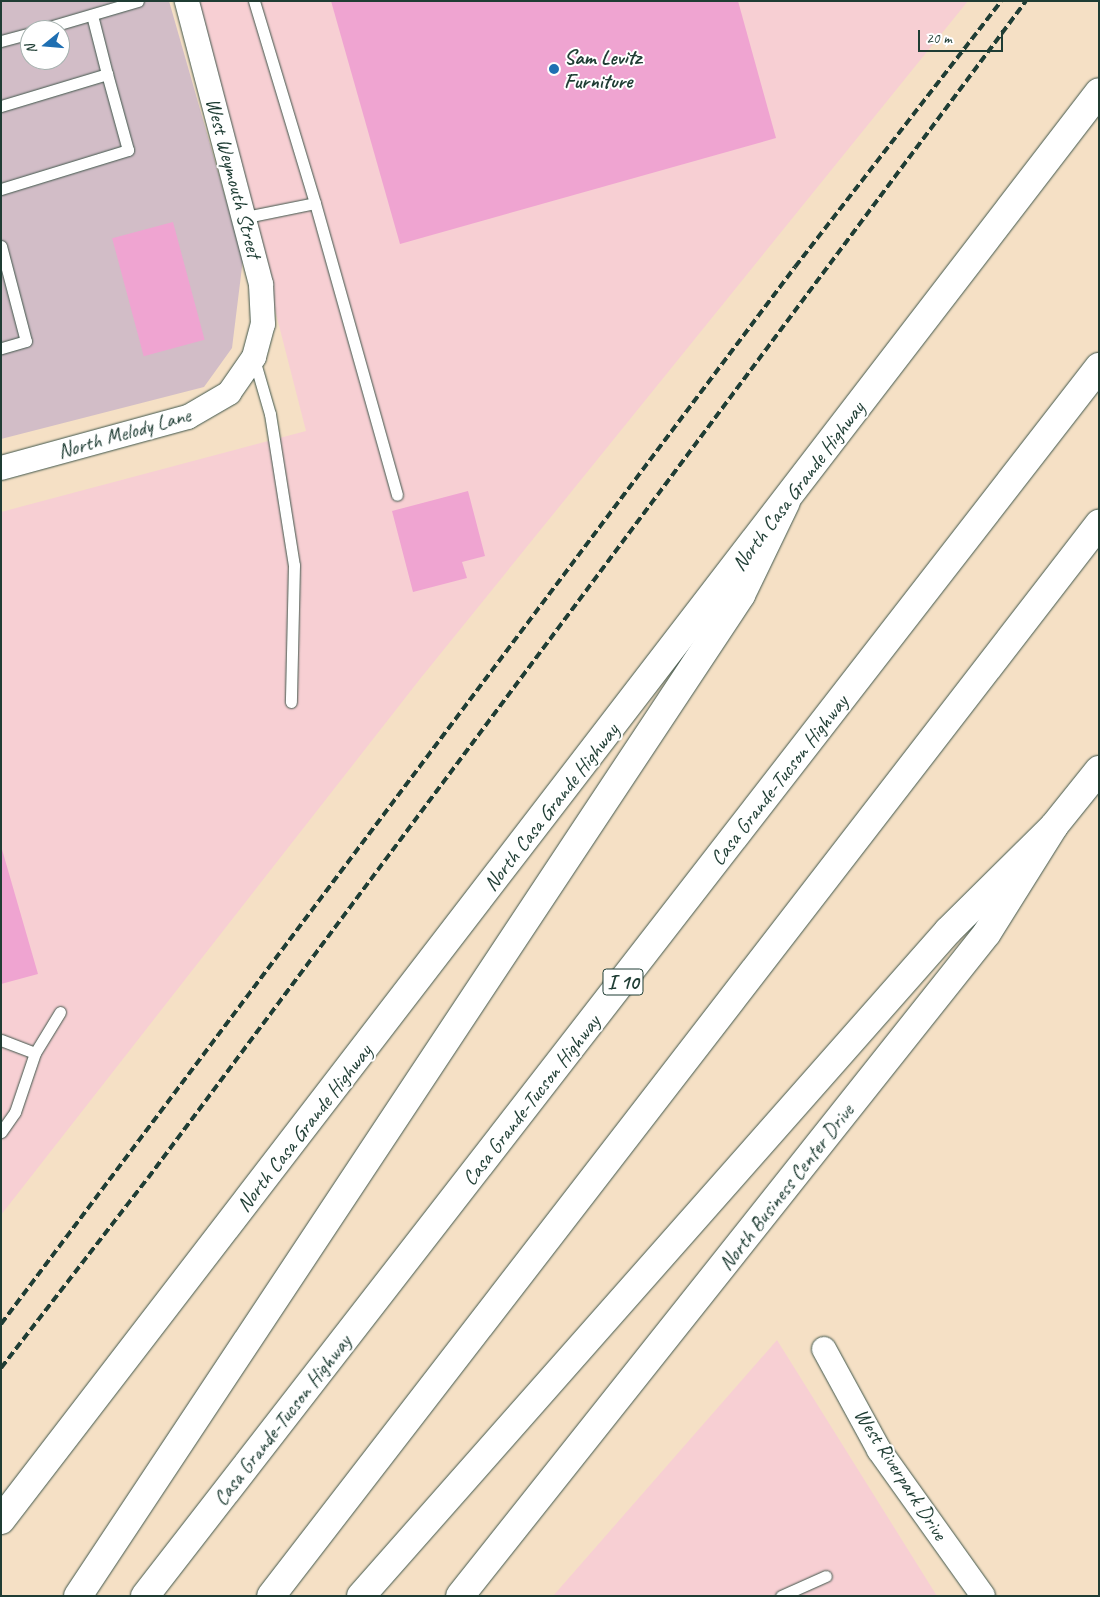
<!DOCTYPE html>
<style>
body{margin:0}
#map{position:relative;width:1100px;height:1597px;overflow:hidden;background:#f5e0c5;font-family:Caveat,sans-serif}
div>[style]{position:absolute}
.built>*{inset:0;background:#f7cfd3}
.industrial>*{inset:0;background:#d2bdc7}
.building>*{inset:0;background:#efa4d1;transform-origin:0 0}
.roads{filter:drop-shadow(0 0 1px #3f554a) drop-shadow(0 0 1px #3f554a)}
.lane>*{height:11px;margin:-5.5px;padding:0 5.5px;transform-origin:5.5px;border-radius:5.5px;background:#fff}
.street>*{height:24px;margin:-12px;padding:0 12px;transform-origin:12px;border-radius:12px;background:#fff}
.secondary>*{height:28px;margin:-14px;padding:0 14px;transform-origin:14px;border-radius:14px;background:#fff}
.highway>*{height:28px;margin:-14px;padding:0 14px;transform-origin:14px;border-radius:14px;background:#fff}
.rail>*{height:4px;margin-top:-2px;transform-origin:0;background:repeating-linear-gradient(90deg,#1f3d34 0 8px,transparent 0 12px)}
.dots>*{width:14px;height:14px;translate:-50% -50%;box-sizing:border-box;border:2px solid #fff;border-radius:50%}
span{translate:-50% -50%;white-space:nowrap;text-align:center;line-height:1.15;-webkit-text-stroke:4px #fff;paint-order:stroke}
.shield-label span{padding:1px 4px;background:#fff;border:1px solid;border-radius:4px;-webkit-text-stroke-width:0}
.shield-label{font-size:20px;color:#1f3d34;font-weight:700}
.poi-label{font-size:21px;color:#1f3d34;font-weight:700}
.left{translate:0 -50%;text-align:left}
.street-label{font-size:21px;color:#1f3d34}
.frame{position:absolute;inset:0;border:2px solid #1f3d34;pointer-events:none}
.north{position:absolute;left:20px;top:20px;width:50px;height:50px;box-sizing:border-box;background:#fff;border:1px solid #a5b1ae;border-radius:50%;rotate:253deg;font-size:14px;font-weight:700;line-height:20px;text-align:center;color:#1f3d34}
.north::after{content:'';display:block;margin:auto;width:18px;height:22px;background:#1f6fb2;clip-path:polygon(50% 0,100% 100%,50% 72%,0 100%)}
.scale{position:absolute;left:918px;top:30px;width:85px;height:22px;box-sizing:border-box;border:2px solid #1f3d34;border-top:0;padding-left:6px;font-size:15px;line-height:18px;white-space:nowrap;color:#1f3d34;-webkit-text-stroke:4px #fff;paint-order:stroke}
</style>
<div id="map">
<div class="built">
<i style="clip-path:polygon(196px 1px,968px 1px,420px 679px,1px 1215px,1px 512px,306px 431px)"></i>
<i style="clip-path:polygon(777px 1340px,937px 1596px,553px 1596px)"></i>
</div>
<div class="industrial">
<i style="clip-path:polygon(evenodd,1px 1px,169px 1px,243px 259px,232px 348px,204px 387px,1px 439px,1px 1px,30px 30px,60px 30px,60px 60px,30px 60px,30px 30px)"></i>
</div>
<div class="building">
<i style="clip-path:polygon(331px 1px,738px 1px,776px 138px,400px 244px)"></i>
<i style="left:173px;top:222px;width:122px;height:63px;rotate:75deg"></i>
<i style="clip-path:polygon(468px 491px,485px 556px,462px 562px,467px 578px,413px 592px,392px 511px)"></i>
<i style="clip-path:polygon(1px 846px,38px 974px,1px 984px)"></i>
</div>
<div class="roads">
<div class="lane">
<i style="left:254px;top:1px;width:211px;rotate:73.2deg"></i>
<i style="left:39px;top:30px;width:103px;rotate:-16.3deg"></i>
<i style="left:1px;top:41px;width:30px;rotate:-15deg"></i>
<i style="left:1px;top:106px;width:111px;rotate:-16.8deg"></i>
<i style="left:107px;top:74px;width:61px;rotate:-104.3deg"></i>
<i style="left:1px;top:189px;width:133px;rotate:-17.1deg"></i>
<i style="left:128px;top:150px;width:79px;rotate:-105.4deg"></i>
<i style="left:246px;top:217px;width:70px;rotate:-11.5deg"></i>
<i style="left:315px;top:203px;width:303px;rotate:74.3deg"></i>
<i style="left:1px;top:246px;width:98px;rotate:75.3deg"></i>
<i style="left:26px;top:341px;width:26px;rotate:164deg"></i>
<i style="left:254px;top:359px;width:57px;rotate:73.8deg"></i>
<i style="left:270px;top:414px;width:153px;rotate:81deg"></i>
<i style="left:294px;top:565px;width:137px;rotate:91.3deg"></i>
<i style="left:1px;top:1040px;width:36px;rotate:21deg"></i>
<i style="left:1px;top:1132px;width:24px;rotate:-55deg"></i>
<i style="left:15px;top:1112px;width:62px;rotate:-71.3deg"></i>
<i style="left:35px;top:1053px;width:48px;rotate:-58.6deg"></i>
<i style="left:781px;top:1596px;width:49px;rotate:-24deg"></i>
</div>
<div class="street">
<i style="left:1px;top:468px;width:194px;rotate:-15.3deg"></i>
<i style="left:188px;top:417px;width:48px;rotate:-30.3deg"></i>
<i style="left:229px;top:393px;width:44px;rotate:-55.2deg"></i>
<i style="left:254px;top:357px;width:34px;rotate:-75deg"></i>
<i style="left:263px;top:324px;width:40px;rotate:-92.9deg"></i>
<i style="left:261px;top:284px;width:293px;rotate:-104.7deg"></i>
<i style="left:824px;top:1349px;width:115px;rotate:61.4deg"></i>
<i style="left:879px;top:1450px;width:179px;rotate:54.5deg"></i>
</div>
<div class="secondary">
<i style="left:1px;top:1520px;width:1801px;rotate:-52.44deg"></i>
<i style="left:460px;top:1596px;width:847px;rotate:-51.52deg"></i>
<i style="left:987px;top:933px;width:126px;rotate:-57.9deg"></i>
<i style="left:1054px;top:826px;width:72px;rotate:-51.2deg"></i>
</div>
<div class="highway">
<i style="left:78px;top:1596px;width:1201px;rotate:-56.48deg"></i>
<i style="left:741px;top:595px;width:103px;rotate:-64.2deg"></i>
<i style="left:145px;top:1596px;width:1556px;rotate:-52.18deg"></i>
<i style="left:271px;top:1596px;width:1355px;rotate:-52.32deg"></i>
<i style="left:361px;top:1596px;width:887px;rotate:-48.56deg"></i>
<i style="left:948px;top:931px;width:149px;rotate:-44.7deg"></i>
</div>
</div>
<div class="rail">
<i style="left:1px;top:1324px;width:1322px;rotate:-53.09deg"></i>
<i style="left:795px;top:267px;width:336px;rotate:-52.2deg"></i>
<i style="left:1px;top:1368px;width:240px;rotate:-52.3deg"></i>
<i style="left:148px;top:1178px;width:1468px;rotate:-53.28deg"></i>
</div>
<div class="dots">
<i style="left:554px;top:69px;background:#1f6fb2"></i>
</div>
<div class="shield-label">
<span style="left:623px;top:982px">I 10</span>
</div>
<div class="poi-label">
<span class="left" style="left:564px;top:69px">Sam Levitz<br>Furniture</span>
</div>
<div class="street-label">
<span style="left:234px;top:178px;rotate:75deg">West Weymouth Street</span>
<span style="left:124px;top:433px;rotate:-16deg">North Melody Lane</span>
<span style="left:798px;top:486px;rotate:-53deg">North Casa Grande Highway</span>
<span style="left:779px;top:780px;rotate:-52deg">Casa Grande-Tucson Highway</span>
<span style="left:551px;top:807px;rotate:-52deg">North Casa Grande Highway</span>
<span style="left:531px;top:1100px;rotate:-52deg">Casa Grande-Tucson Highway</span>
<span style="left:304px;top:1128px;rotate:-52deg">North Casa Grande Highway</span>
<span style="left:786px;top:1187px;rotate:-52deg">North Business Center Drive</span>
<span style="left:282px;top:1420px;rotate:-52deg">Casa Grande-Tucson Highway</span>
<span style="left:901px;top:1474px;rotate:57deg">West Riverpark Drive</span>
</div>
<div class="frame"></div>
<div class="north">N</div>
<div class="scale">20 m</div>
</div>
